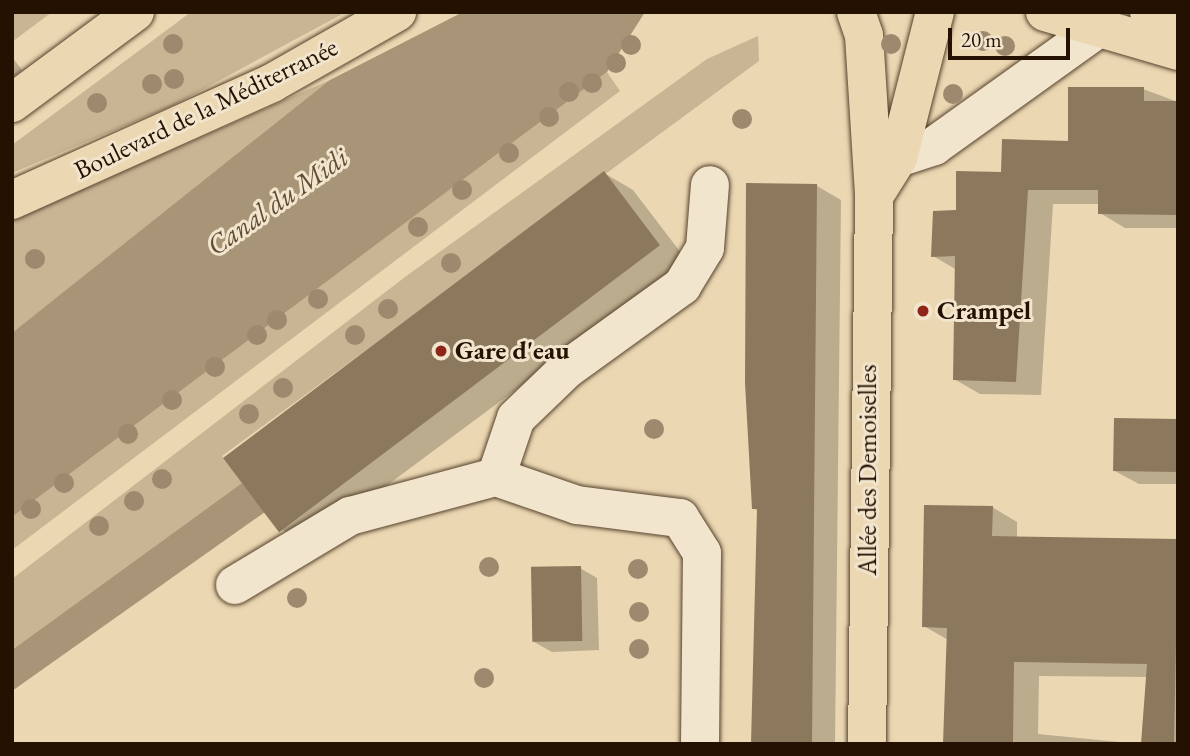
<!DOCTYPE html>
<meta charset="utf-8">
<style>
body{margin:0}
#map{position:relative;width:1190px;height:756px;overflow:hidden;background:#ebd7b2;font-family:"EB Garamond",serif}
div>[style]{position:absolute}
.green>*{inset:0;background:#c9b594}
.water>*{inset:0;background:#a89476}
.shadow>*{inset:0;background:#0003}
.building>*{inset:0;background:#8c785d;transform-origin:0 0}
.roads{filter:drop-shadow(0 0 2px #56422d) drop-shadow(0 0 2px #56422d)}
.minor>*{height:38px;margin:-19px;padding:0 19px;transform-origin:19px;border-radius:19px;background:#f2e5cd}
.major>*{height:38px;margin:-19px;padding:0 19px;transform-origin:19px;border-radius:19px;background:#ebd7b2}
.trees>*{width:20px;height:20px;margin:-10px;border-radius:50%;background:#9d896d}
.dots>*{width:19px;height:19px;translate:-50% -50%;box-sizing:border-box;border:4px solid #f2e5cd;border-radius:50%}
span{translate:-50% -50%;white-space:nowrap;text-align:center;line-height:1.15;-webkit-text-stroke:6px #f2e5cd;paint-order:stroke}
.street-label{font-size:26px;color:#251101}
.poi-label{font-size:26px;color:#251101;font-weight:700}
.left{translate:0 -50%;text-align:left}
.water-label{font-size:28px;color:#604c36;font-style:italic}
.frame{position:absolute;inset:0;border:14px solid #251101;pointer-events:none}
.scale{position:absolute;left:948px;top:28px;width:122px;height:32px;box-sizing:border-box;border:4px solid #251101;border-top:0;padding-left:9px;font-size:21px;line-height:24px;white-space:nowrap;color:#251101;-webkit-text-stroke:5px #f2e5cd;paint-order:stroke}
</style>
<div id="map">
<div class="green">
<i style="clip-path:polygon(12px 12px,52px 12px,12px 42px)"></i>
<i style="clip-path:polygon(191px 12px,346px 12px,174px 105px,12px 173px,12px 145px)"></i>
<i style="clip-path:polygon(758px 36px,759px 61px,222px 456px,242px 483px,12px 650px,12px 579px,405px 277px,707px 59px)"></i>
<i style="clip-path:polygon(607px 72px,620px 91px,12px 550px,12px 517px)"></i>
<i style="clip-path:polygon(330px 80px,309px 101px,12px 333px,12px 221px)"></i>
</div>
<div class="water">
<i style="clip-path:polygon(463px 12px,645px 12px,607px 72px,12px 517px,12px 333px,330px 80px)"></i>
<i style="clip-path:polygon(242px 483px,265px 512px,12px 691px,12px 650px)"></i>
</div>
<div class="shadow">
<i style="clip-path:polygon(12px 57px,22px 70px,12px 78px)"></i>
<i style="clip-path:polygon(1143px 89px,1178px 102px,1178px 228px,1125px 228px,1100px 213px,1099px 204px,1053px 204px,1041px 395px,980px 394px,954px 379px,957px 270px,933px 256px,957px 212px,1003px 174px,1070px 143px)"></i>
<i style="clip-path:polygon(604px 173px,633px 190px,688px 262px,308px 544px,279px 528px)"></i>
<i style="clip-path:polygon(817px 186px,841px 200px,835px 744px,754px 744px,759px 512px,754px 508px)"></i>
<i style="clip-path:polygon(1178px 421px,1178px 484px,1139px 484px,1113px 470px)"></i>
<i style="clip-path:polygon(992px 507px,1017px 522px,1017px 538px,1178px 541px,1178px 744px,1143px 744px,1148px 677px,1039px 676px,1038px 734px,1140px 744px,945px 744px,948px 640px,924px 626px)"></i>
<i style="clip-path:polygon(580px 568px,597px 578px,599px 650px,552px 652px,534px 642px)"></i>
</div>
<div class="building">
<i style="clip-path:polygon(1068px 87px,1144px 87px,1144px 101px,1178px 101px,1178px 215px,1098px 214px,1098px 190px,1028px 190px,1016px 382px,953px 380px,955px 256px,931px 257px,933px 211px,956px 210px,956px 171px,1001px 172px,1002px 139px,1068px 141px)"></i>
<i style="left:604px;top:171px;width:93px;height:477px;rotate:53deg"></i>
<i style="clip-path:polygon(746px 183px,817px 184px,812px 744px,751px 744px,757px 509px,752px 509px,745px 383px)"></i>
<i style="left:1114px;top:418px;width:64px;height:53px;rotate:1deg"></i>
<i style="clip-path:polygon(924px 505px,993px 506px,992px 536px,1178px 539px,1174px 744px,1141px 744px,1147px 664px,1014px 662px,1013px 744px,943px 744px,947px 628px,922px 627px)"></i>
<i style="left:581px;top:566px;width:75px;height:50px;rotate:89deg"></i>
</div>
<div class="roads">
<div class="minor">
<i style="left:898px;top:158px;width:38px;rotate:-18deg"></i>
<i style="left:934px;top:146px;width:199px;rotate:-35.6deg"></i>
<i style="left:496px;top:477px;width:62px;rotate:-71.3deg"></i>
<i style="left:516px;top:418px;width:71px;rotate:-43.9deg"></i>
<i style="left:567px;top:369px;width:142px;rotate:-35.8deg"></i>
<i style="left:682px;top:286px;width:44px;rotate:-58.8deg"></i>
<i style="left:705px;top:248px;width:63px;rotate:-85.5deg"></i>
<i style="left:235px;top:585px;width:134px;rotate:-31deg"></i>
<i style="left:350px;top:516px;width:151px;rotate:-15deg"></i>
<i style="left:496px;top:477px;width:86px;rotate:19.1deg"></i>
<i style="left:577px;top:505px;width:104px;rotate:7.2deg"></i>
<i style="left:680px;top:518px;width:41px;rotate:57.8deg"></i>
<i style="left:702px;top:553px;width:191px;rotate:90.6deg"></i>
</div>
<div class="major">
<i style="left:856px;top:12px;width:24px;rotate:71deg"></i>
<i style="left:864px;top:35px;width:161px;rotate:86.4deg"></i>
<i style="left:874px;top:196px;width:548px;rotate:90.73deg"></i>
<i style="left:1045px;top:12px;width:139px;rotate:16.3deg"></i>
<i style="left:1149px;top:12px;width:36px;rotate:37deg"></i>
<i style="left:12px;top:103px;width:153px;rotate:-36.5deg"></i>
<i style="left:874px;top:196px;width:45px;rotate:-57.7deg"></i>
<i style="left:898px;top:158px;width:151px;rotate:-75.8deg"></i>
<i style="left:12px;top:200px;width:285px;rotate:-24.2deg"></i>
<i style="left:272px;top:83px;width:144px;rotate:-29.6deg"></i>
</div>
</div>
<div class="trees">
<i style="left:983px;top:41px"></i>
<i style="left:173px;top:44px"></i>
<i style="left:891px;top:44px"></i>
<i style="left:631px;top:45px"></i>
<i style="left:1005px;top:46px"></i>
<i style="left:616px;top:63px"></i>
<i style="left:174px;top:79px"></i>
<i style="left:592px;top:83px"></i>
<i style="left:152px;top:84px"></i>
<i style="left:569px;top:92px"></i>
<i style="left:953px;top:94px"></i>
<i style="left:97px;top:103px"></i>
<i style="left:549px;top:117px"></i>
<i style="left:742px;top:119px"></i>
<i style="left:509px;top:153px"></i>
<i style="left:462px;top:190px"></i>
<i style="left:418px;top:227px"></i>
<i style="left:35px;top:259px"></i>
<i style="left:451px;top:263px"></i>
<i style="left:318px;top:299px"></i>
<i style="left:388px;top:309px"></i>
<i style="left:277px;top:320px"></i>
<i style="left:257px;top:335px"></i>
<i style="left:355px;top:335px"></i>
<i style="left:215px;top:367px"></i>
<i style="left:283px;top:388px"></i>
<i style="left:172px;top:400px"></i>
<i style="left:249px;top:414px"></i>
<i style="left:654px;top:429px"></i>
<i style="left:128px;top:434px"></i>
<i style="left:162px;top:479px"></i>
<i style="left:64px;top:483px"></i>
<i style="left:134px;top:501px"></i>
<i style="left:31px;top:509px"></i>
<i style="left:99px;top:526px"></i>
<i style="left:489px;top:567px"></i>
<i style="left:638px;top:569px"></i>
<i style="left:297px;top:598px"></i>
<i style="left:639px;top:612px"></i>
<i style="left:639px;top:649px"></i>
<i style="left:484px;top:678px"></i>
</div>
<div class="dots">
<i style="left:923px;top:311px;background:#8f2418"></i>
<i style="left:441px;top:351px;background:#8f2418"></i>
</div>
<div class="street-label">
<span style="left:206px;top:109px;rotate:-26deg">Boulevard de la Méditerranée</span>
<span style="left:868px;top:470px;rotate:-90deg">Allée des Demoiselles</span>
</div>
<div class="poi-label">
<span class="left" style="left:937px;top:311px">Crampel</span>
<span class="left" style="left:455px;top:351px">Gare d'eau</span>
</div>
<div class="water-label">
<span style="left:277px;top:201px;rotate:-35deg">Canal du Midi</span>
</div>
<div class="frame"></div>
<div class="scale">20 m</div>
</div>
